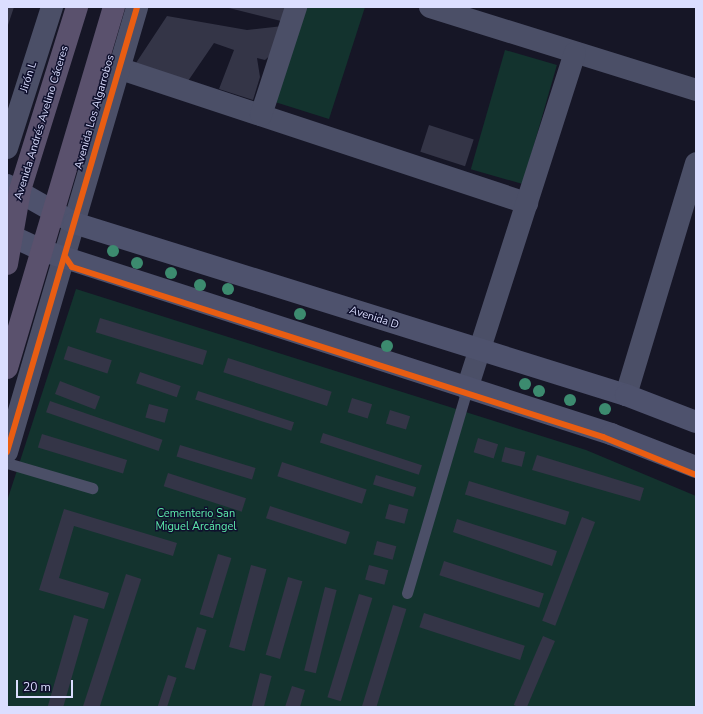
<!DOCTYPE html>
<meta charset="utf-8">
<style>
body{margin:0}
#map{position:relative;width:703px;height:714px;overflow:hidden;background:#161626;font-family:"Nunito Sans",sans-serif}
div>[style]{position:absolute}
.green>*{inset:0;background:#13332e;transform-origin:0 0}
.building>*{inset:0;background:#343547;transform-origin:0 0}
.service>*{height:11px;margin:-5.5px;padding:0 5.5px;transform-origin:5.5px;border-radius:5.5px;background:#4b4f67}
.minor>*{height:22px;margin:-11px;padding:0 11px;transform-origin:11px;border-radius:11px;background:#4b4f67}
.tertiary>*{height:22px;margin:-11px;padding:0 11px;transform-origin:11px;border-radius:11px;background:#4b4f67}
.secondary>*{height:22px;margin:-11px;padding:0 11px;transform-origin:11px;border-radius:11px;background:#4e526d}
.trunk>*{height:22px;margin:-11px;padding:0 11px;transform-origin:11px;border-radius:11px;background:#5a516d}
.cycleway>*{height:6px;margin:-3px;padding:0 3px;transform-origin:3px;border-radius:3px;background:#e95d12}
.trees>*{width:12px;height:12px;margin:-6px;border-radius:50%;background:#3c8b6f}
span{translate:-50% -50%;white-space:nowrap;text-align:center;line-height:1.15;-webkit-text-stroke:3px #0f102d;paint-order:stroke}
.street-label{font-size:11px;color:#dbdeff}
.park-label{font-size:11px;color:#5ceaab}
.frame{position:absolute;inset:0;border:8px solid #dbdeff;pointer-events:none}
.scale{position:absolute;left:16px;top:680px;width:57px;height:18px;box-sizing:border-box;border:2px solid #dbdeff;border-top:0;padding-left:5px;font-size:12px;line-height:14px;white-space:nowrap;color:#dbdeff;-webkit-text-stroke:3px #0f102d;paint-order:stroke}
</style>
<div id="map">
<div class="green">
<i style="clip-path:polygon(305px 7px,365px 7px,329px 119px,275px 102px)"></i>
<i style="left:505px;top:50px;width:54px;height:124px;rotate:16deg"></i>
<i style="clip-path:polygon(76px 289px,586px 450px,696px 496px,696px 707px,7px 707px,7px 501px)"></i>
</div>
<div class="building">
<i style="clip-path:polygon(7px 7px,14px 7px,7px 28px)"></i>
<i style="clip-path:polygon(225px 7px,288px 7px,281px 21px)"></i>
<i style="clip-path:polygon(167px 16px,247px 30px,283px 26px,274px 52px,265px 60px,257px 58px,260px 77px,253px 100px,219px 89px,234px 50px,214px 43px,188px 81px,134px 66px)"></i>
<i style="left:429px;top:125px;width:47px;height:28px;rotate:18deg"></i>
<i style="left:100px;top:318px;width:112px;height:15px;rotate:17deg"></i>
<i style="left:68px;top:346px;width:46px;height:14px;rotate:18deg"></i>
<i style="left:228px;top:358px;width:109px;height:15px;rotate:18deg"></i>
<i style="left:140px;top:372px;width:43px;height:12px;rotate:19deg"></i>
<i style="left:60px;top:381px;width:43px;height:14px;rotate:21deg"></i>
<i style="left:198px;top:391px;width:101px;height:9px;rotate:18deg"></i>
<i style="left:352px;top:398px;width:21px;height:15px;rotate:17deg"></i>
<i style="left:50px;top:401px;width:119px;height:12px;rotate:19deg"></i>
<i style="left:149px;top:404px;width:20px;height:14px;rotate:15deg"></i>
<i style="left:390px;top:410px;width:21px;height:14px;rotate:17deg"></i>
<i style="left:323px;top:433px;width:104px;height:10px;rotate:18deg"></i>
<i style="left:42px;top:434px;width:89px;height:14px;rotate:17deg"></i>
<i style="left:478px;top:438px;width:21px;height:15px;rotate:17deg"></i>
<i style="left:180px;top:445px;width:79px;height:12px;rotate:17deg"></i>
<i style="left:505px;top:447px;width:21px;height:15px;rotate:14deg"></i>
<i style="clip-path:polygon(537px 455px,644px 488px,640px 501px,532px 470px)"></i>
<i style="left:282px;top:462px;width:89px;height:15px;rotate:18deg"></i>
<i style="left:168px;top:473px;width:82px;height:14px;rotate:18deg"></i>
<i style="left:376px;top:475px;width:42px;height:10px;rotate:17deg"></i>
<i style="left:469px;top:481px;width:105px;height:14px;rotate:17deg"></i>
<i style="left:389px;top:504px;width:20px;height:15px;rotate:15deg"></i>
<i style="left:270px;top:506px;width:84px;height:13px;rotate:18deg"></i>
<i style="clip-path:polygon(64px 509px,177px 543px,173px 556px,74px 526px,59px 578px,109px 593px,104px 609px,39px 590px)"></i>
<i style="left:582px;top:517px;width:14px;height:111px;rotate:21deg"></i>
<i style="clip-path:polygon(457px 519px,557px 551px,552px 566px,453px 532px)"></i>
<i style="left:377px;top:541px;width:20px;height:14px;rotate:15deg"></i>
<i style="left:218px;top:554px;width:14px;height:63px;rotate:17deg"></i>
<i style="left:444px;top:561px;width:105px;height:15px;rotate:18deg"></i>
<i style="left:251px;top:565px;width:16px;height:85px;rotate:15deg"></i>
<i style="left:369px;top:565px;width:20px;height:15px;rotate:15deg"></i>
<i style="left:126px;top:574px;width:16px;height:139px;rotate:18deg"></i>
<i style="left:288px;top:577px;width:15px;height:81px;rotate:16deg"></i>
<i style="left:325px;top:587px;width:12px;height:86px;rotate:14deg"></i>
<i style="left:359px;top:594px;width:14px;height:108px;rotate:17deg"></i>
<i style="left:393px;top:605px;width:14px;height:106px;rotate:17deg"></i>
<i style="left:424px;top:613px;width:106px;height:15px;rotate:18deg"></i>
<i style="left:74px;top:615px;width:15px;height:96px;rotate:16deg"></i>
<i style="left:197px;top:627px;width:10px;height:42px;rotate:17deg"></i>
<i style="left:543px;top:636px;width:13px;height:75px;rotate:23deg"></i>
<i style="left:260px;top:673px;width:12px;height:35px;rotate:14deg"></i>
<i style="left:168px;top:675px;width:9px;height:34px;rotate:18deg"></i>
<i style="clip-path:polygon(292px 686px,305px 690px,300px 707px,285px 707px)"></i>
</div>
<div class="service">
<i style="left:7px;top:463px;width:89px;rotate:16.4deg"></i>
<i style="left:407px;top:593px;width:213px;rotate:-73.6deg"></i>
</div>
<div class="minor">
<i style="left:430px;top:7px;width:279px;rotate:17.3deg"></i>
<i style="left:118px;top:68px;width:431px;rotate:18.3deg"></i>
<i style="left:261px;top:115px;width:114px;rotate:-72deg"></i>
<i style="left:7px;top:148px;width:148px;rotate:-72.3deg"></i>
<i style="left:74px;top:223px;width:225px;rotate:-73.7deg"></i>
<i style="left:467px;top:389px;width:353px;rotate:-72.2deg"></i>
<i style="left:626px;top:395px;width:242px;rotate:-73.2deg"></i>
</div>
<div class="tertiary">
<i style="left:7px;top:452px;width:239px;rotate:-73.7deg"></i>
</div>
<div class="secondary">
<i style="left:7px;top:185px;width:77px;rotate:29.6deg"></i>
<i style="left:74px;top:223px;width:578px;rotate:17.31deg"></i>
<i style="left:626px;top:395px;width:75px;rotate:21.1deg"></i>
<i style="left:7px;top:234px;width:41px;rotate:24.7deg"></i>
<i style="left:44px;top:251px;width:596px;rotate:17.89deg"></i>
<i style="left:611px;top:434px;width:91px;rotate:21.2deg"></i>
</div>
<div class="trunk">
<i style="left:7px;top:264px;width:75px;rotate:-80deg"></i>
<i style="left:20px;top:190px;width:192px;rotate:-72.7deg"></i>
<i style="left:7px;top:368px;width:377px;rotate:-73.5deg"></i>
</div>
<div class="cycleway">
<i style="left:66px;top:258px;width:11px;rotate:56deg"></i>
<i style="left:72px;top:267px;width:558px;rotate:17.75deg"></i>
<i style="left:603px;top:437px;width:100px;rotate:22.2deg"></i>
<i style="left:7px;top:452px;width:464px;rotate:-73.7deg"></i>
</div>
<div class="trees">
<i style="left:113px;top:251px"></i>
<i style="left:137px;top:263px"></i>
<i style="left:171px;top:273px"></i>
<i style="left:200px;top:285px"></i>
<i style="left:228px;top:289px"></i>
<i style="left:300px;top:314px"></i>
<i style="left:387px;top:346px"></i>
<i style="left:525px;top:384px"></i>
<i style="left:539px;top:391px"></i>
<i style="left:570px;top:400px"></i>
<i style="left:605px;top:409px"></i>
</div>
<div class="street-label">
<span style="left:29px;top:77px;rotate:-72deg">Jirón L</span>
<span style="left:95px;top:112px;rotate:-74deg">Avenida Los Algarrobos</span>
<span style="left:42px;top:123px;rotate:-73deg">Avenida Andrés Avelino Cáceres</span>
<span style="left:374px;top:318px;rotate:18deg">Avenida D</span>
</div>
<div class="park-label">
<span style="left:196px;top:521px">Cementerio San<br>Miguel Arcángel</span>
</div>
<div class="frame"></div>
<div class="scale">20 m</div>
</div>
